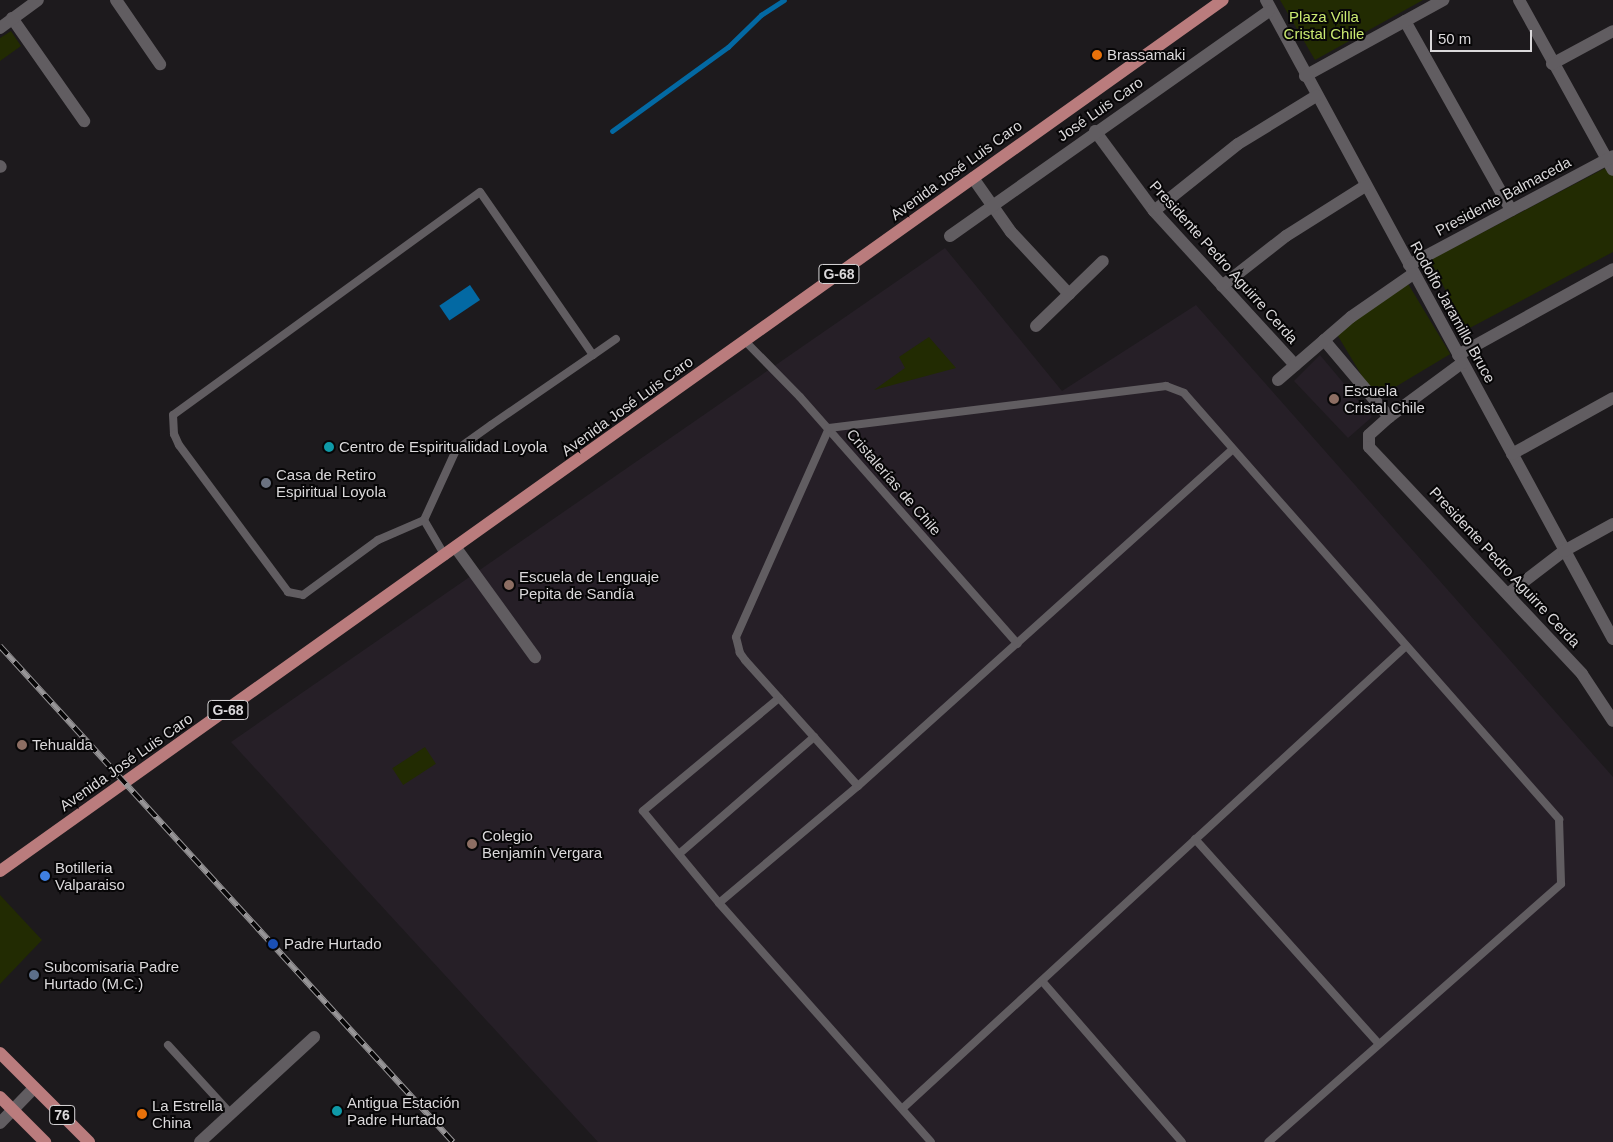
<!DOCTYPE html>
<meta charset="utf-8">
<style>
body{margin:0}
#map{position:relative;width:1613px;height:1142px;overflow:hidden;background:#1d1a1d;font-family:Arial,sans-serif}
div>[style]{position:absolute}
.built>*{inset:0;background:#261f27}
.green>*{inset:0;background:#222b02;transform-origin:0 0}
.water>*{inset:0;background:#0369a3;transform-origin:0 0}
.stream>*{height:4.5px;margin:-2.25px;padding:0 2.25px;transform-origin:2.25px;border-radius:2.25px;background:#0369a3}
.lane>*{height:8px;margin:-4px;padding:0 4px;transform-origin:4px;border-radius:4px;background:#615d61}
.street>*{height:12px;margin:-6px;padding:0 6px;transform-origin:6px;border-radius:6px;background:#615d61}
.primary>*{height:12px;margin:-6px;padding:0 6px;transform-origin:6px;border-radius:6px;background:#ba7c7d}
.rail>*{height:5.5px;margin-top:-2.75px;transform-origin:0;background:repeating-linear-gradient(90deg,#070607 0 11px,#979597 0 22px);box-sizing:border-box;border-block:1px solid #979597}
.dots>*{width:14px;height:14px;translate:-50% -50%;box-sizing:border-box;border:2px solid #070607;border-radius:50%}
span{translate:-50% -50%;white-space:nowrap;text-align:center;line-height:1.15;-webkit-text-stroke:4px #070607;paint-order:stroke}
.shield-label span{padding:1px 4px;background:#070607;border:1px solid;border-radius:4px;-webkit-text-stroke-width:0}
.shield-label{font-size:14px;color:#dbd9db;font-weight:700}
.park-label{font-size:15px;color:#cbea71}
.poi-label{font-size:15px;color:#dbd9db}
.left{translate:0 -50%;text-align:left}
.street-label{font-size:15px;color:#dbd9db}
.scale{position:absolute;left:1430px;top:30px;width:102px;height:22px;box-sizing:border-box;border:2px solid #dbd9db;border-top:0;padding-left:6px;font-size:15px;line-height:18px;white-space:nowrap;color:#dbd9db;-webkit-text-stroke:4px #070607;paint-order:stroke}
</style>
<div id="map">
<div class="built">
<i style="clip-path:polygon(945px 248px,1062px 391px,1196px 305px,1613px 777px,1613px 1142px,598px 1142px,231px 742px)"></i>
<i style="clip-path:polygon(1320px 355px,1372px 417px,1348px 438px,1294px 381px)"></i>
</div>
<div class="green">
<i style="clip-path:polygon(1280px 0,1423px 0,1315px 60px)"></i>
<i style="clip-path:polygon(11px 31px,21px 46px,0 61px,0 38px)"></i>
<i style="clip-path:polygon(1613px 164px,1613px 252px,1466px 330px,1430px 260px)"></i>
<i style="left:1407px;top:282px;width:84px;height:87px;rotate:59deg"></i>
<i style="clip-path:polygon(929px 337px,956px 368px,874px 390px,905px 368px,899px 357px)"></i>
<i style="left:425px;top:747px;width:20px;height:39px;rotate:57deg"></i>
<i style="clip-path:polygon(0 895px,42px 940px,0 984px)"></i>
</div>
<div class="water">
<i style="left:470px;top:285px;width:18px;height:37px;rotate:56deg"></i>
</div>
<div class="stream">
<i style="left:612px;top:131px;width:143px;rotate:-35.9deg"></i>
<i style="left:728px;top:47px;width:46px;rotate:-44.1deg"></i>
<i style="left:761px;top:15px;width:27px;rotate:-33deg"></i>
</div>
<div class="lane">
<i style="left:745px;top:341px;width:78px;rotate:45.5deg"></i>
<i style="left:800px;top:397px;width:329px;rotate:48.6deg"></i>
<i style="left:593px;top:355px;width:198px;rotate:-124.7deg"></i>
<i style="left:480px;top:192px;width:379px;rotate:144deg"></i>
<i style="left:173px;top:415px;width:19px;rotate:87deg"></i>
<i style="left:174px;top:434px;width:12px;rotate:66deg"></i>
<i style="left:179px;top:445px;width:183px;rotate:53.4deg"></i>
<i style="left:288px;top:592px;width:15px;rotate:11deg"></i>
<i style="left:303px;top:595px;width:93px;rotate:-36.3deg"></i>
<i style="left:378px;top:540px;width:50px;rotate:-23.5deg"></i>
<i style="left:424px;top:520px;width:77px;rotate:-65.4deg"></i>
<i style="left:456px;top:450px;width:43px;rotate:-35.5deg"></i>
<i style="left:491px;top:425px;width:124px;rotate:-34.5deg"></i>
<i style="left:593px;top:355px;width:28px;rotate:-35deg"></i>
<i style="left:424px;top:520px;width:42px;rotate:59.7deg"></i>
<i style="left:779px;top:698px;width:177px;rotate:140.3deg"></i>
<i style="left:643px;top:811px;width:119px;rotate:50.4deg"></i>
<i style="left:719px;top:903px;width:319px;rotate:48.4deg"></i>
<i style="left:858px;top:786px;width:169px;rotate:-131.9deg"></i>
<i style="left:745px;top:660px;width:9px;rotate:-126deg"></i>
<i style="left:740px;top:653px;width:16px;rotate:-104deg"></i>
<i style="left:736px;top:637px;width:229px;rotate:-66deg"></i>
<i style="left:829px;top:428px;width:340px;rotate:-7.1deg"></i>
<i style="left:1166px;top:386px;width:19px;rotate:21deg"></i>
<i style="left:1184px;top:393px;width:568px;rotate:48.64deg"></i>
<i style="left:1559px;top:819px;width:65px;rotate:88.2deg"></i>
<i style="left:1561px;top:884px;width:390px;rotate:138.6deg"></i>
<i style="left:1195px;top:839px;width:275px;rotate:48.1deg"></i>
<i style="left:679px;top:854px;width:179px;rotate:-40.9deg"></i>
<i style="left:719px;top:903px;width:182px;rotate:-40.1deg"></i>
<i style="left:858px;top:786px;width:503px;rotate:-41.94deg"></i>
<i style="left:1042px;top:981px;width:213px;rotate:49deg"></i>
<i style="left:168px;top:1045px;width:93px;rotate:47.6deg"></i>
<i style="left:903px;top:1108px;width:683px;rotate:-42.57deg"></i>
</div>
<div class="street">
<i style="left:116px;top:0;width:78px;rotate:55.5deg"></i>
<i style="left:1266px;top:0;width:727px;rotate:61.5deg"></i>
<i style="left:1519px;top:0;width:194px;rotate:61.1deg"></i>
<i style="left:12px;top:18px;width:126px;rotate:55deg"></i>
<i style="left:1405px;top:21px;width:217px;rotate:60.7deg"></i>
<i style="left:0;top:28px;width:47px;rotate:-36.4deg"></i>
<i style="left:1552px;top:64px;width:69px;rotate:-28.4deg"></i>
<i style="left:1305px;top:76px;width:158px;rotate:-28.8deg"></i>
<i style="left:1095px;top:131px;width:99px;rotate:53.6deg"></i>
<i style="left:1154px;top:211px;width:209px;rotate:47.5deg"></i>
<i style="left:0;top:166px;width:1px;rotate:45deg"></i>
<i style="left:973px;top:178px;width:66px;rotate:54.9deg"></i>
<i style="left:1011px;top:232px;width:85px;rotate:46.9deg"></i>
<i style="left:1154px;top:211px;width:107px;rotate:-38.6deg"></i>
<i style="left:1238px;top:144px;width:92px;rotate:-31.6deg"></i>
<i style="left:950px;top:236px;width:390px;rotate:-35.2deg"></i>
<i style="left:1409px;top:265px;width:231px;rotate:-28.1deg"></i>
<i style="left:1222px;top:286px;width:81px;rotate:-38deg"></i>
<i style="left:1286px;top:236px;width:93px;rotate:-32.3deg"></i>
<i style="left:1036px;top:326px;width:93px;rotate:-44.1deg"></i>
<i style="left:1324px;top:340px;width:101px;rotate:49.8deg"></i>
<i style="left:1458px;top:355px;width:177px;rotate:-29deg"></i>
<i style="left:1462px;top:363px;width:91px;rotate:143.5deg"></i>
<i style="left:1389px;top:417px;width:27px;rotate:138deg"></i>
<i style="left:1369px;top:435px;width:12px;rotate:90deg"></i>
<i style="left:1369px;top:447px;width:311px;rotate:46.8deg"></i>
<i style="left:1582px;top:674px;width:56px;rotate:56.6deg"></i>
<i style="left:1278px;top:380px;width:96px;rotate:-40.8deg"></i>
<i style="left:1351px;top:317px;width:75px;rotate:-34.7deg"></i>
<i style="left:1512px;top:454px;width:115px;rotate:-29deg"></i>
<i style="left:456px;top:548px;width:135px;rotate:54.1deg"></i>
<i style="left:1509px;top:593px;width:69px;rotate:-37.4deg"></i>
<i style="left:1564px;top:551px;width:56px;rotate:-28.9deg"></i>
<i style="left:0;top:1123px;width:49px;rotate:-45.8deg"></i>
<i style="left:200px;top:1142px;width:155px;rotate:-42.6deg"></i>
</div>
<div class="primary">
<i style="left:0;top:871px;width:1501px;rotate:-35.46deg"></i>
<i style="left:0;top:1053px;width:126px;rotate:45deg"></i>
<i style="left:0;top:1097px;width:64px;rotate:45deg"></i>
</div>
<div class="rail">
<i style="left:0;top:646px;width:672px;rotate:47.59deg"></i>
</div>
<div class="dots">
<i style="left:1097px;top:55px;background:#e8710a"></i>
<i style="left:1334px;top:399px;background:#8d6e63"></i>
<i style="left:329px;top:447px;background:#0f9aa8"></i>
<i style="left:266px;top:483px;background:#6b7280"></i>
<i style="left:509px;top:585px;background:#8d6e63"></i>
<i style="left:22px;top:745px;background:#8d6e63"></i>
<i style="left:472px;top:844px;background:#8d6e63"></i>
<i style="left:45px;top:876px;background:#3f7fe0"></i>
<i style="left:273px;top:944px;background:#1a4fb4"></i>
<i style="left:34px;top:975px;background:#5c6f8a"></i>
<i style="left:337px;top:1111px;background:#0f9aa8"></i>
<i style="left:142px;top:1114px;background:#e8710a"></i>
</div>
<div class="shield-label">
<span style="left:839px;top:274px">G-68</span>
<span style="left:228px;top:710px">G-68</span>
<span style="left:62px;top:1115px">76</span>
</div>
<div class="park-label">
<span style="left:1324px;top:25px">Plaza Villa<br>Cristal Chile</span>
</div>
<div class="poi-label">
<span class="left" style="left:1107px;top:55px">Brassamaki</span>
<span class="left" style="left:1344px;top:399px">Escuela<br>Cristal Chile</span>
<span class="left" style="left:339px;top:447px">Centro de Espiritualidad Loyola</span>
<span class="left" style="left:276px;top:483px">Casa de Retiro<br>Espiritual Loyola</span>
<span class="left" style="left:519px;top:585px">Escuela de Lenguaje<br>Pepita de Sandía</span>
<span class="left" style="left:32px;top:745px">Tehualda</span>
<span class="left" style="left:482px;top:844px">Colegio<br>Benjamín Vergara</span>
<span class="left" style="left:55px;top:876px">Botilleria<br>Valparaiso</span>
<span class="left" style="left:284px;top:944px">Padre Hurtado</span>
<span class="left" style="left:44px;top:975px">Subcomisaria Padre<br>Hurtado (M.C.)</span>
<span class="left" style="left:347px;top:1111px">Antigua Estación<br>Padre Hurtado</span>
<span class="left" style="left:152px;top:1114px">La Estrella<br>China</span>
</div>
<div class="street-label">
<span style="left:1100px;top:109px;rotate:-35deg">José Luis Caro</span>
<span style="left:956px;top:170px;rotate:-36deg">Avenida José Luis Caro</span>
<span style="left:1503px;top:196px;rotate:-28deg">Presidente Balmaceda</span>
<span style="left:1224px;top:262px;rotate:48deg">Presidente Pedro Aguirre Cerda</span>
<span style="left:1453px;top:312px;rotate:61deg">Rodolfo Jaramillo Bruce</span>
<span style="left:627px;top:406px;rotate:-36deg">Avenida José Luis Caro</span>
<span style="left:894px;top:482px;rotate:49deg">Cristalerías de Chile</span>
<span style="left:1505px;top:567px;rotate:47deg">Presidente Pedro Aguirre Cerda</span>
<span style="left:126px;top:762px;rotate:-35deg">Avenida José Luis Caro</span>
</div>
<div class="scale">50 m</div>
</div>
